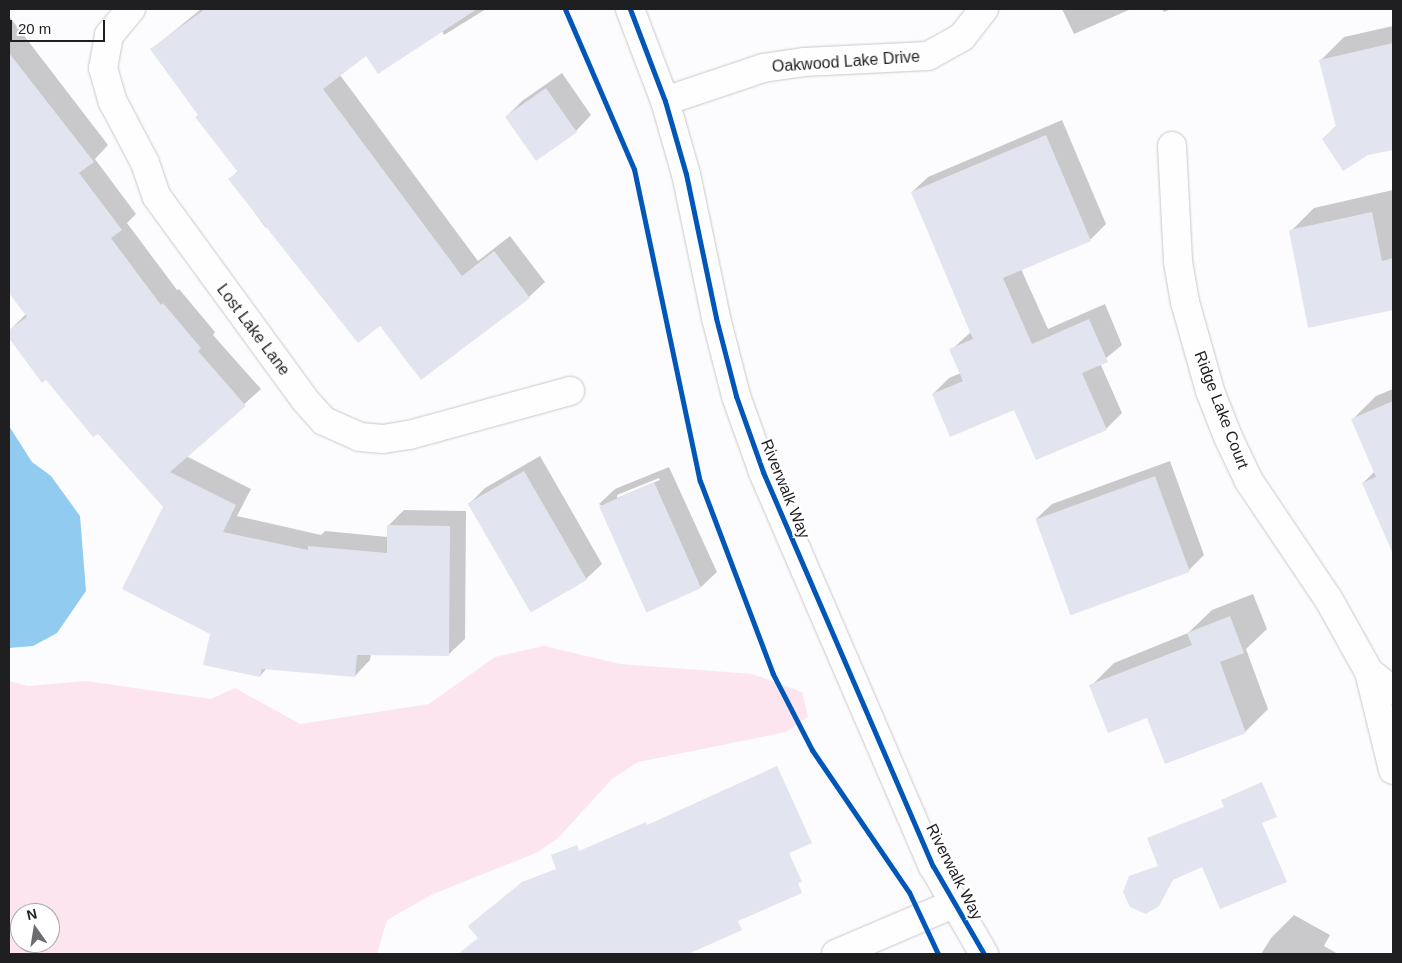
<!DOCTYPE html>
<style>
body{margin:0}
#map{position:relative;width:1402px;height:963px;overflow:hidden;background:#fcfbfd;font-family:Arial,sans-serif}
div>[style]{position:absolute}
.green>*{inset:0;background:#fce5ee}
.water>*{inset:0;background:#92cbf0}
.shadow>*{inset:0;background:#0003}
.building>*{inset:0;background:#e2e5ef;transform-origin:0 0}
.roads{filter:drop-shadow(0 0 1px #c9c8ca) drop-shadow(0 0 1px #c9c8ca)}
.minor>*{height:28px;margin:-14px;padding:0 14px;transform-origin:14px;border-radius:14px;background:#fffeff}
.cycleway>*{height:5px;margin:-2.5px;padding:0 2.5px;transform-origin:2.5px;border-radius:2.5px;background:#0057b8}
span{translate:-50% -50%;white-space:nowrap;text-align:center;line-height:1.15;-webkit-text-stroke:4.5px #fff;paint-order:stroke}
.street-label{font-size:16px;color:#1f1f22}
.frame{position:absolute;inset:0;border:10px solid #1f1f22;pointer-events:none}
.north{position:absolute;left:10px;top:903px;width:50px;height:50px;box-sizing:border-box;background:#fff;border:1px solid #a5a5a7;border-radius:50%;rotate:347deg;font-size:14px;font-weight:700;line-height:20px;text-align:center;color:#1f1f22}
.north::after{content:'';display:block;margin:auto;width:18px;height:22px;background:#6c6c6f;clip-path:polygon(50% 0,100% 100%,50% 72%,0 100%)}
.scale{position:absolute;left:10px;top:20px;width:95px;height:22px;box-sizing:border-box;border:2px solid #1f1f22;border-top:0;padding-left:6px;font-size:15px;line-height:18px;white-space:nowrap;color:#1f1f22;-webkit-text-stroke:4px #fff;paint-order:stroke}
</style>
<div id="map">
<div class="green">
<i style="clip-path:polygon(evenodd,544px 646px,620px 664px,752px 674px,802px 692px,808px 717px,786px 732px,638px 762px,612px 779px,558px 838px,536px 853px,433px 894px,387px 920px,377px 954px,9px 954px,9px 681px,28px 686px,86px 681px,211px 699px,235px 688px,300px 724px,429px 704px,495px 657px,544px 646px,20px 913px,50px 913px,50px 943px,20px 943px,20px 913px)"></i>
</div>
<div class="water">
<i style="clip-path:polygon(9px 426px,32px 462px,51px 476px,80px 516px,86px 591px,57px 633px,33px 646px,9px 648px)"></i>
</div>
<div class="shadow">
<i style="clip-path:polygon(201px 9px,486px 9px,444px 35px,442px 30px,367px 54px,340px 75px,478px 261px,510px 236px,545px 282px,529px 297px,381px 324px,269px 226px,266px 228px,230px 179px,238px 171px,152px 49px)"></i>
<i style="clip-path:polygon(1062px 9px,1131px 9px,1074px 34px)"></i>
<i style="clip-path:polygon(1162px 9px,1171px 9px,1164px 12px)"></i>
<i style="clip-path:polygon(9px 16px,108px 145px,95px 159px,136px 214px,127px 223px,177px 290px,179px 289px,215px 332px,213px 335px,261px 389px,186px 456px,251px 489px,237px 516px,321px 535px,325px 531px,388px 537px,388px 526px,404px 510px,466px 511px,465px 639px,449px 654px,371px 654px,370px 660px,355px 676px,267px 668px,260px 676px,212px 634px,165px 507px,98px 432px,46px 379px,43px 381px,9px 336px,9px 331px,26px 314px,9px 291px)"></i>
<i style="clip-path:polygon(1393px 26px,1393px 148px,1368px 154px,1323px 139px,1337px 125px,1321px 60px,1344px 37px)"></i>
<i style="clip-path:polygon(562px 73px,591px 115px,576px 131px,506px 117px,522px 101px)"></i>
<i style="clip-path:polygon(1062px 120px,1106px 224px,1090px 240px,1021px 269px,1048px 329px,1105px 304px,1122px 345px,1100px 363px,1122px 413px,1106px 429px,933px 394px,949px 378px,961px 373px,951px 350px,971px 332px,912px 192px,928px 177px)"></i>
<i style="clip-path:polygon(1393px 190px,1393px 308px,1309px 327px,1291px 231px,1314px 208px)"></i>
<i style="clip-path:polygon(1393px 389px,1393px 514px,1380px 520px,1363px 483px,1375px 471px,1353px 419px,1376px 396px)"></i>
<i style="clip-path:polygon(540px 456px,602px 564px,586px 579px,469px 504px,485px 488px)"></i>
<i style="clip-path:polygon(1170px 461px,1204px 555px,1188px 571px,1036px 519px,1052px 504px)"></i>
<i style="clip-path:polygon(evenodd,669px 467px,717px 572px,701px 587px,599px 504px,615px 489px,669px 467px,659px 478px,660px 480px,617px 498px,617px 495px,659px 478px)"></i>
<i style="clip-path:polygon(1253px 594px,1267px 629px,1246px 649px,1268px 709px,1245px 732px,1148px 717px,1091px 686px,1114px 663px,1188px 633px,1212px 610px)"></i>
<i style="clip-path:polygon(1294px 915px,1330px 935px,1324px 946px,1338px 954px,1261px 954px,1271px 938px)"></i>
</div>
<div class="building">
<i style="clip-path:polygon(205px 9px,477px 9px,378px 74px,366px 56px,323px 89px,462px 276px,494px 251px,530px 298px,421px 380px,380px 326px,358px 343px,228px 179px,238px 172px,195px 117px,198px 115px,150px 49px)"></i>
<i style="clip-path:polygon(1393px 43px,1393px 150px,1368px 155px,1343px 171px,1322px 139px,1336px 127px,1319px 60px)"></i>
<i style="clip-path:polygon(9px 53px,94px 162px,79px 173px,122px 230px,111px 238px,161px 305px,163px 303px,201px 348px,198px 351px,246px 406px,170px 472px,236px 505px,223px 532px,308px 550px,308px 546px,387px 553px,387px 525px,450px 526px,449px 656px,357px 655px,355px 677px,262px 669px,260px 677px,203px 665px,210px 634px,122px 589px,163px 507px,98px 434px,93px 437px,46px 380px,42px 383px,9px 338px,9px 330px,27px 317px,9px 293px)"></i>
<i style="left:546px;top:88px;width:54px;height:50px;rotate:55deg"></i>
<i style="clip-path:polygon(1046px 135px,1091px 241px,1003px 278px,1032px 344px,1089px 319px,1108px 362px,1082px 373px,1107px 430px,1036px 460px,1014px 410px,950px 437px,932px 394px,963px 381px,949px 349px,973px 339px,911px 192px)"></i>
<i style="clip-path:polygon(1372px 212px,1382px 261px,1393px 258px,1393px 310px,1308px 328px,1289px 230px)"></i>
<i style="clip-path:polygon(1393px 401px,1393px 554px,1362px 483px,1376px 477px,1351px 419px)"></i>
<i style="left:524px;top:471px;width:126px;height:65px;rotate:60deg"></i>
<i style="left:1155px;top:476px;width:102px;height:127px;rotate:70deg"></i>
<i style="left:654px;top:482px;width:116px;height:60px;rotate:66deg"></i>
<i style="clip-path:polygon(1230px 616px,1244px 653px,1220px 662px,1246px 733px,1165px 764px,1147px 718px,1108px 733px,1089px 685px,1192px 645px,1187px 633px)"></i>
<i style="clip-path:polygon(777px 766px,812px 843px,789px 853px,802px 882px,798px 883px,802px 893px,738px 921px,742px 930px,688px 954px,458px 954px,478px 938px,468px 926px,522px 882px,556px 869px,551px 855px,577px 845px,579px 851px,646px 822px,647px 825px)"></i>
<i style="clip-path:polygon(1262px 782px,1277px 817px,1262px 823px,1287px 882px,1220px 909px,1202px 867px,1173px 880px,1159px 906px,1146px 914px,1130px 907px,1123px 892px,1129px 876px,1158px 866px,1147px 838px,1224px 807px,1221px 800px)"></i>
</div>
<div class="roads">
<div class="minor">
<i style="left:131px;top:9px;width:34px;rotate:130deg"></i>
<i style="left:109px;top:35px;width:34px;rotate:100deg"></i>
<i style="left:103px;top:68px;width:35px;rotate:74deg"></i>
<i style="left:113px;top:102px;width:69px;rotate:62.3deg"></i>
<i style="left:145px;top:163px;width:36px;rotate:71deg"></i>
<i style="left:157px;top:197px;width:251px;rotate:53.9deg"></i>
<i style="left:305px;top:400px;width:28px;rotate:48deg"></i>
<i style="left:324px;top:421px;width:39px;rotate:24deg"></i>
<i style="left:360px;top:437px;width:23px;rotate:5deg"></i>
<i style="left:383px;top:439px;width:26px;rotate:-9deg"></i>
<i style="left:409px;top:435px;width:167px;rotate:-15.3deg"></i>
<i style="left:630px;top:9px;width:98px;rotate:69.2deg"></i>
<i style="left:665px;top:101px;width:76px;rotate:74deg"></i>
<i style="left:686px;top:174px;width:147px;rotate:78.2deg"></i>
<i style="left:716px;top:318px;width:81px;rotate:75.6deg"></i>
<i style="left:736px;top:396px;width:81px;rotate:70.4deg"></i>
<i style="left:763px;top:472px;width:429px;rotate:66.7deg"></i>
<i style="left:933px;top:866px;width:102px;rotate:59.9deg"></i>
<i style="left:665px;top:101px;width:103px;rotate:-18.6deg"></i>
<i style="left:763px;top:68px;width:41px;rotate:-8.3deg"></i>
<i style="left:804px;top:62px;width:124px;rotate:-2.8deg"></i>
<i style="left:928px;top:56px;width:39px;rotate:-29deg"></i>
<i style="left:962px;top:37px;width:36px;rotate:-52deg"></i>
<i style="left:1172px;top:146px;width:116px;rotate:87deg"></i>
<i style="left:1178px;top:262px;width:41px;rotate:80.1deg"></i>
<i style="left:1185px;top:302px;width:92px;rotate:74.3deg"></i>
<i style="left:1210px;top:391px;width:49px;rotate:68.6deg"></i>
<i style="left:1228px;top:437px;width:49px;rotate:64.5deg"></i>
<i style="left:1249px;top:481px;width:143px;rotate:56.1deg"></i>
<i style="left:1329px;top:600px;width:82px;rotate:60.9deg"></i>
<i style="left:1369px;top:672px;width:31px;rotate:38deg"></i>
<i style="left:1369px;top:672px;width:101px;rotate:76.2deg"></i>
<i style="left:836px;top:954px;width:127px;rotate:-23.1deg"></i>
</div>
</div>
<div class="cycleway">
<i style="left:565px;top:9px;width:174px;rotate:66.7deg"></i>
<i style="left:634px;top:169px;width:319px;rotate:78.1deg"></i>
<i style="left:700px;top:481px;width:206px;rotate:69.3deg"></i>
<i style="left:773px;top:674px;width:85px;rotate:62.8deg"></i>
<i style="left:812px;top:750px;width:172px;rotate:55.7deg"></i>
<i style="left:909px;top:892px;width:68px;rotate:64.9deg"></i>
<i style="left:630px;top:9px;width:98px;rotate:69.2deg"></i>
<i style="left:665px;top:101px;width:76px;rotate:74deg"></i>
<i style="left:686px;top:174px;width:147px;rotate:78.2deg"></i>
<i style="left:716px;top:318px;width:81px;rotate:75.6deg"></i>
<i style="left:736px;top:396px;width:81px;rotate:70.4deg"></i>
<i style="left:763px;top:472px;width:429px;rotate:66.7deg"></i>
<i style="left:933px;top:866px;width:102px;rotate:59.9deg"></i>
</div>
<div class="street-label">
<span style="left:846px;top:62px;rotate:-4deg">Oakwood Lake Drive</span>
<span style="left:253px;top:330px;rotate:53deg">Lost Lake Lane</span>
<span style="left:1221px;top:410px;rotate:69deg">Ridge Lake Court</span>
<span style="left:785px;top:489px;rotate:68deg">Riverwalk Way</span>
<span style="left:954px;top:872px;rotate:63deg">Riverwalk Way</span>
</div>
<div class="frame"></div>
<div class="north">N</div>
<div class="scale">20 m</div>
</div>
